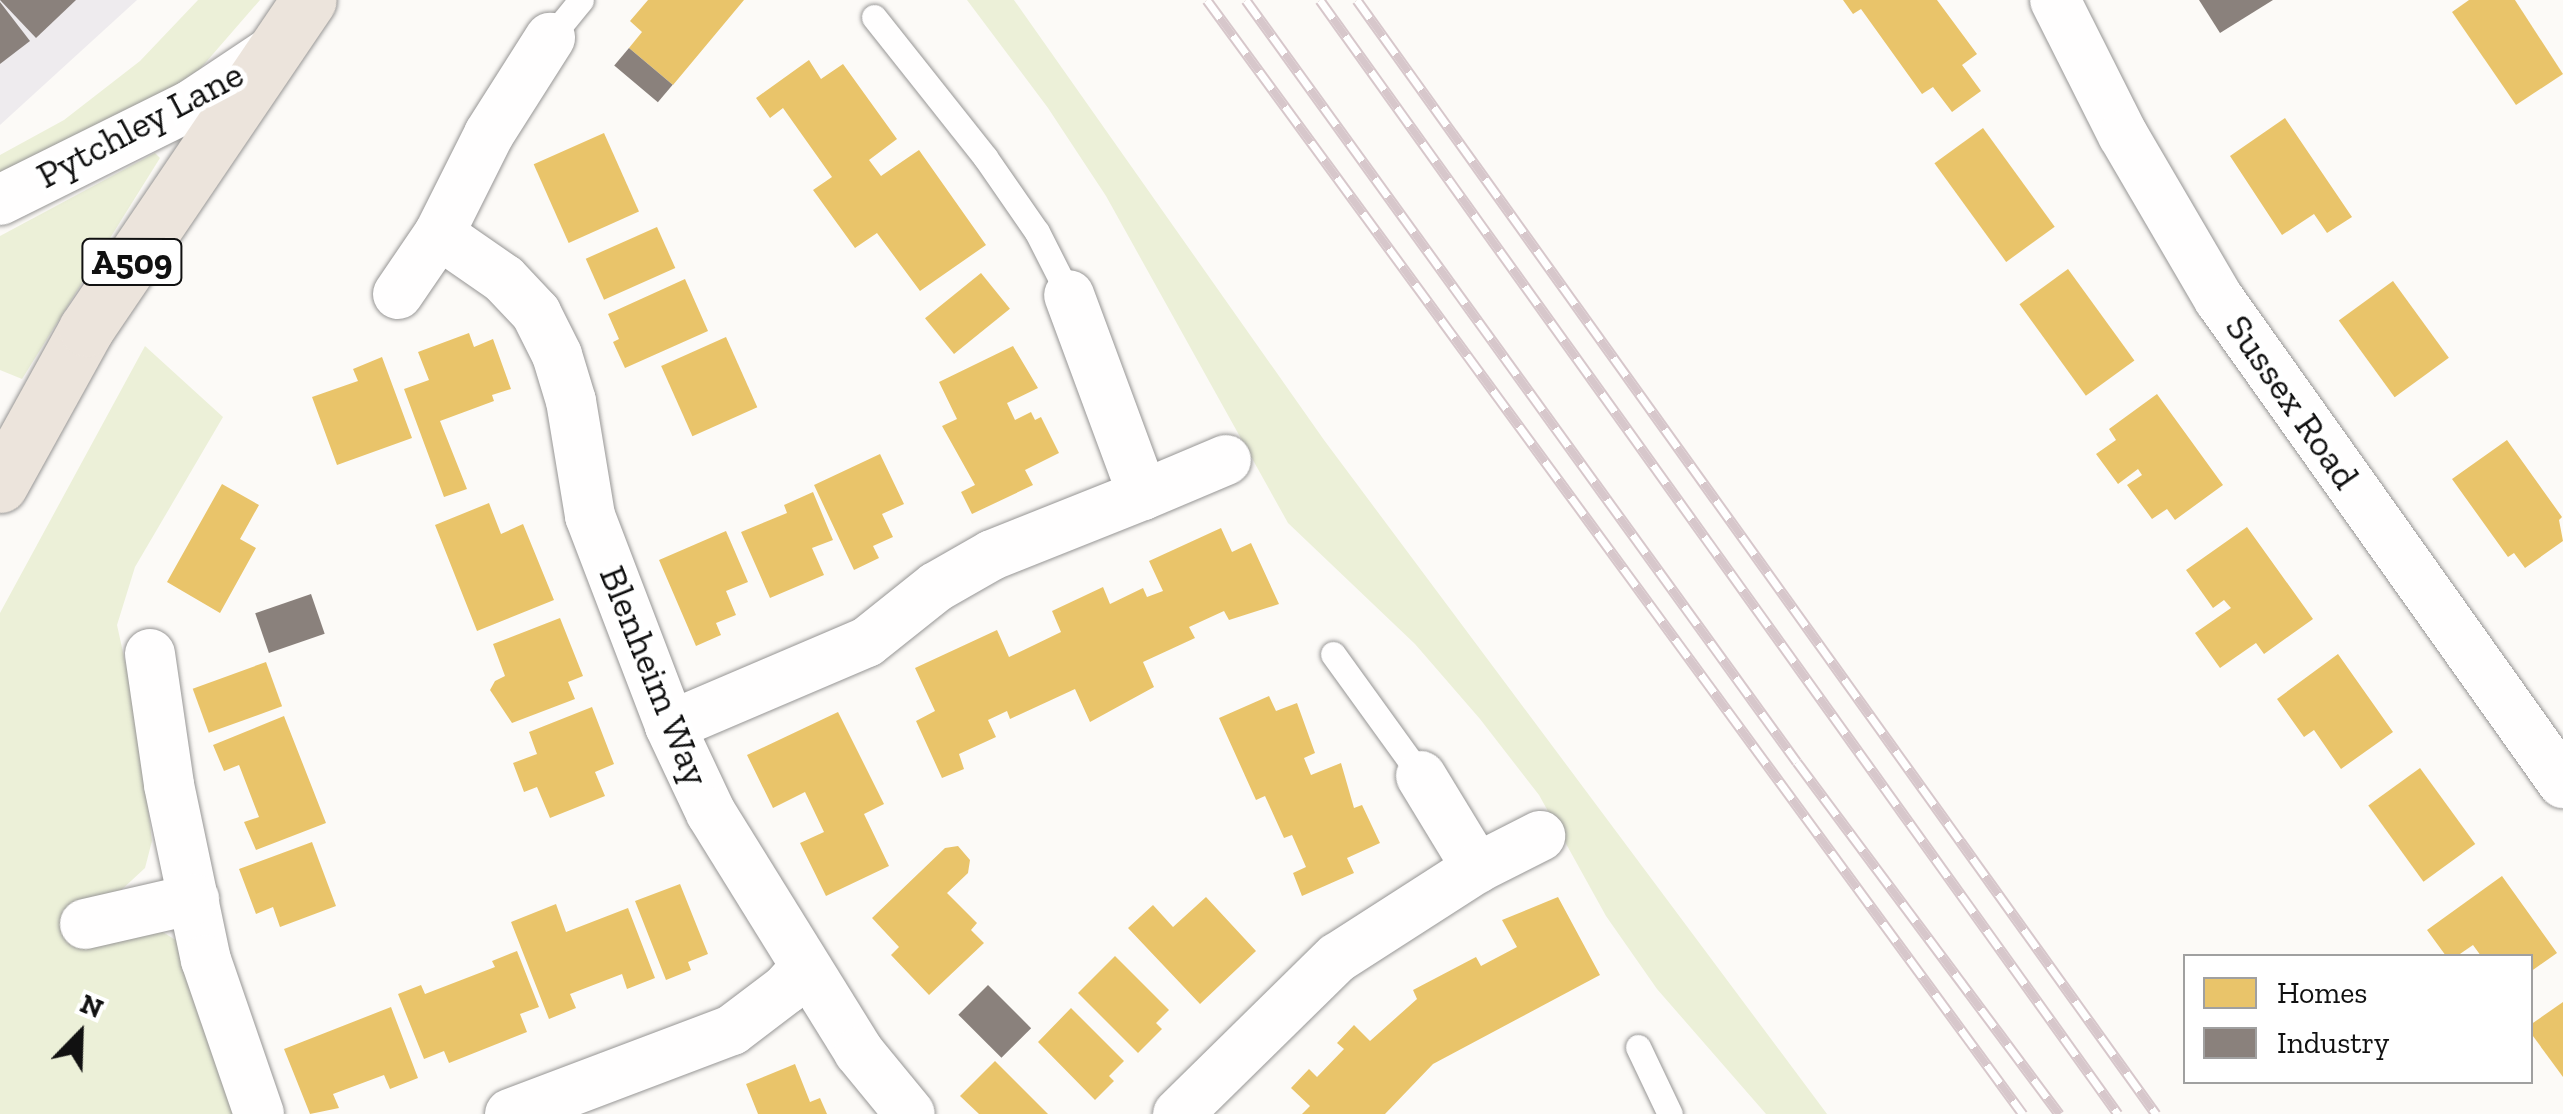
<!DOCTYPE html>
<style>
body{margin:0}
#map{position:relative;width:2563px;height:1114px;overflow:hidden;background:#fcfaf7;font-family:"Zilla Slab",serif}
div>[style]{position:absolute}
.industrial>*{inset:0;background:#eeebee}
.green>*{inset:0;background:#ecf0d8}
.homes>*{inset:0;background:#e9c46a;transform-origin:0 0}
.industry>*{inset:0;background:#8a817c;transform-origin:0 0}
.roads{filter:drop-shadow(0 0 2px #979695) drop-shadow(0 0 2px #979695)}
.lane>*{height:25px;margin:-12.5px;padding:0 12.5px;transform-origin:12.5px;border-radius:12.5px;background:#fffefe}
.street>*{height:50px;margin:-25px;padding:0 25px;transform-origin:25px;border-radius:25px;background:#fffefe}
.primary>*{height:55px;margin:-27.5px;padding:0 27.5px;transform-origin:27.5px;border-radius:27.5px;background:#ece4dc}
.rail>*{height:11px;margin-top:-5.5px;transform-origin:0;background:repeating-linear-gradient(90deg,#fff 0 22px,#d7c7cb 0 44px);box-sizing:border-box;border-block:2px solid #d7c7cb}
span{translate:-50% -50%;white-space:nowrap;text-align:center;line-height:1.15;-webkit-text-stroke:10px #fff;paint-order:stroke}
.shield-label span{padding:2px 8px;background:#fff;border:2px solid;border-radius:8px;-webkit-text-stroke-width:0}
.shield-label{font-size:35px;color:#111;font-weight:700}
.street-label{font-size:38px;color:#111}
.legend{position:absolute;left:2183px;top:954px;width:350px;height:130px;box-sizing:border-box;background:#fff;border:2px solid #a0a0a0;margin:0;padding:12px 18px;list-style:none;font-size:30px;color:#111}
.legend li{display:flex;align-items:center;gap:20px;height:50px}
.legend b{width:50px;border:2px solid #a0a0a0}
.north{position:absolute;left:30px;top:984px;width:100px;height:100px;-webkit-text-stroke:8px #fff;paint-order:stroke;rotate:23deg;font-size:28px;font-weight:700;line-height:40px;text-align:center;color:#111}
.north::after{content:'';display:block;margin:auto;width:35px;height:45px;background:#111;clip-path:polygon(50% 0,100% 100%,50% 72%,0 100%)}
</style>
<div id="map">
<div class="industrial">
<i style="clip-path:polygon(0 0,137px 0,0 125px)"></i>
</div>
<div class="green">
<i style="clip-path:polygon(198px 0,260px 0,200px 69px,147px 104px,0 181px,0 155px,64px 120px,140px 61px)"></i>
<i style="clip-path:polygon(967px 0,1014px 0,1324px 440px,1827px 1114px,1766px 1114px,1657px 989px,1606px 916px,1539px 795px,1480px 719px,1415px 644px,1288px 523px,1106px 196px,1048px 108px)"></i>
<i style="clip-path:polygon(155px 153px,160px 158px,22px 379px,0 370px,0 236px)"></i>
<i style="clip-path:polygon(145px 346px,223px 417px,135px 567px,117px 625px,137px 716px,152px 841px,145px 868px,118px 893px,158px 929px,182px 944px,235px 1114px,0 1114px,0 613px)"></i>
</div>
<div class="homes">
<i style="clip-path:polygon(648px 0,744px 0,673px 85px,629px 48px,642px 32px,630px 21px)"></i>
<i style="clip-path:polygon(1843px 0,1937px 0,1977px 54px,1962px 65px,1981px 91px,1952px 112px,1933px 87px,1922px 94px,1861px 9px,1853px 14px)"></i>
<i style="clip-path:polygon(2469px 0,2515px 0,2563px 74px,2516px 105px,2452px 12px)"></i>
<i style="clip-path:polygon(809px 60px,821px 79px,843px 64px,897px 139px,869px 160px,881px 176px,919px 150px,986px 245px,920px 291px,877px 233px,855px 248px,813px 190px,832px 177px,783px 108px,770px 118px,756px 98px)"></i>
<i style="clip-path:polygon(2285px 118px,2352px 217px,2327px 233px,2314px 214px,2282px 235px,2230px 156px)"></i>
<i style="left:1983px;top:128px;width:122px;height:60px;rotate:54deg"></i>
<i style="left:604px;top:133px;width:86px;height:77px;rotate:66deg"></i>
<i style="left:657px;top:227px;width:45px;height:78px;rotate:66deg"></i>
<i style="left:2068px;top:269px;width:113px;height:60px;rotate:54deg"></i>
<i style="left:981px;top:273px;width:46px;height:72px;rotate:51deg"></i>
<i style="clip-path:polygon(685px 279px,708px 331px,625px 368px,613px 342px,619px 339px,608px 314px)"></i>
<i style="left:2393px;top:281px;width:95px;height:67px;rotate:54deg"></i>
<i style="clip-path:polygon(469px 333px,474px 347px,493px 339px,511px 389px,492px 395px,494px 401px,440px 421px,467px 489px,444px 497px,404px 389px,429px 380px,418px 352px)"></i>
<i style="left:726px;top:337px;width:77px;height:71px;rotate:66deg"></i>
<i style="clip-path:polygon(1013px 346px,1038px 388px,1007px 403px,1015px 420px,1031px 412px,1035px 420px,1041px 417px,1059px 453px,1025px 470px,1033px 485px,972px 514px,961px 492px,975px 485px,942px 426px,957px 419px,939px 382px)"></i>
<i style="clip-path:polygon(382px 357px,412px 438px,337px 465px,312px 397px,358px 381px,353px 369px)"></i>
<i style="clip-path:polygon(2157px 394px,2223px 485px,2175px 520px,2167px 509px,2152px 519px,2127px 485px,2142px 475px,2138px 469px,2118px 484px,2096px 454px,2116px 440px,2109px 429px)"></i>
<i style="clip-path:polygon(2507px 440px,2562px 517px,2559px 520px,2563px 541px,2525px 568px,2514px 553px,2508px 557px,2452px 479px)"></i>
<i style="clip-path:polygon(880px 454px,904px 504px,882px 514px,893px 537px,873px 546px,879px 558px,854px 570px,814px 485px)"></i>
<i style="clip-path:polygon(222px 484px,259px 505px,240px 539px,256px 548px,220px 613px,167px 582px)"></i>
<i style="clip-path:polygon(813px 492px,833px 540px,812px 548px,824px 575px,770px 598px,741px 532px,787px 513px,784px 505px)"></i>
<i style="clip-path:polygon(489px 503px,501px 534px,523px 524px,554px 600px,477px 631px,435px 525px)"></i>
<i style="clip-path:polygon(2247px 527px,2313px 619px,2264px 654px,2256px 643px,2220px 668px,2195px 633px,2231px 608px,2224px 600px,2213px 608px,2186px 570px)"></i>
<i style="clip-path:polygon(1221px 528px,1232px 552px,1251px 543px,1279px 604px,1229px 620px,1224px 611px,1189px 627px,1195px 638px,1143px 662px,1154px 687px,1090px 722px,1075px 689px,1010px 719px,1007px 711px,988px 720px,996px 737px,959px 754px,964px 769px,942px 778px,916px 721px,935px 711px,915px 668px,997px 630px,1009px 657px,1061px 632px,1052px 611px,1103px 587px,1110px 604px,1143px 588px,1147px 597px,1163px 591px,1149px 561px)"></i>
<i style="clip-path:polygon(726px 531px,748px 582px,726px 591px,736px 615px,716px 623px,721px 635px,696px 646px,659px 560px)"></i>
<i style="clip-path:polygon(560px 618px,583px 676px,568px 682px,575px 699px,512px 723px,490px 690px,495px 681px,505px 676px,493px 644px)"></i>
<i style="clip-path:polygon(2338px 654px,2393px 732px,2341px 769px,2314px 730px,2304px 737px,2277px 699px)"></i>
<i style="left:266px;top:662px;width:47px;height:78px;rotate:70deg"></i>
<i style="clip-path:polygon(1269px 696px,1276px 711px,1297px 703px,1315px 753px,1304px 758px,1311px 775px,1341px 763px,1354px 808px,1362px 805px,1380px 843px,1347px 858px,1354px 873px,1302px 896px,1293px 873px,1306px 867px,1292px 835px,1284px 838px,1265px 796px,1256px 800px,1219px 718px)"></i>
<i style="clip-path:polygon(592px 707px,614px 764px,595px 772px,605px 796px,550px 818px,537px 787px,524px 792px,513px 763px,537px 754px,529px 732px)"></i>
<i style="clip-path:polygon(838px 712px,884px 804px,864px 814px,889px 866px,826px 896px,800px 843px,824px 832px,805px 792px,773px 808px,747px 755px)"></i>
<i style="clip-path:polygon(284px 716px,326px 823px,256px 850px,244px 822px,259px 817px,239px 765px,224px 771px,213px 745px)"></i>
<i style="left:2420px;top:768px;width:94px;height:64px;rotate:54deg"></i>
<i style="clip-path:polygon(312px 842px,336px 906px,280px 927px,273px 907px,256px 914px,239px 869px)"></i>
<i style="clip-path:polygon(958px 846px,970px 860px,968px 873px,947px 893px,977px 923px,971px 930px,984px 943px,929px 995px,891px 955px,899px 947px,872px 918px,945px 848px)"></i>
<i style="clip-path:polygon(2502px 876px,2557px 953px,2530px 972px,2530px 956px,2481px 956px,2473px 945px,2457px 956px,2446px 956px,2427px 930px)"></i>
<i style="clip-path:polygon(680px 884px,708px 954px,688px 962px,691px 970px,666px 980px,635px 901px)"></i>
<i style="clip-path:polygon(1206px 897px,1256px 951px,1200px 1004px,1128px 928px,1153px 905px,1173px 927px)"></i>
<i style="clip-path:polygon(1558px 897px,1600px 975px,1433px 1064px,1385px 1114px,1302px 1114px,1310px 1106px,1291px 1088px,1309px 1069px,1317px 1077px,1344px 1049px,1337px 1043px,1354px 1025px,1370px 1041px,1417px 999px,1413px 990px,1476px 957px,1481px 966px,1517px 947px,1502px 920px)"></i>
<i style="clip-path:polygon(556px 904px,566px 932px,628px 908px,655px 978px,627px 989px,622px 974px,570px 994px,576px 1008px,549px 1019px,511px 922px)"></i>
<i style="clip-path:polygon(517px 951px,539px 1007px,520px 1014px,527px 1032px,449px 1063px,444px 1051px,424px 1059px,398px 994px,421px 985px,425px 994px,495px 967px,492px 961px)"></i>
<i style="clip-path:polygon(1115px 956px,1169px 1010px,1156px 1023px,1162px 1029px,1138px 1053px,1078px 993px)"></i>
<i style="clip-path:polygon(2563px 1002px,2563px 1077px,2530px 1032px,2530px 1025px)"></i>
<i style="clip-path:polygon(391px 1007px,418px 1078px,390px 1089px,384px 1075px,333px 1094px,339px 1108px,310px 1114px,284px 1049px)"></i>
<i style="clip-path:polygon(1071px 1008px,1124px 1061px,1109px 1076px,1114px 1081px,1095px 1100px,1038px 1042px)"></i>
<i style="clip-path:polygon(995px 1061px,1048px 1114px,979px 1114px,960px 1096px)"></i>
<i style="clip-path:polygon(795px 1064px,810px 1102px,820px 1098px,827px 1114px,758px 1114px,746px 1084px)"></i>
</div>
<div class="industry">
<i style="clip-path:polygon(0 0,76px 0,36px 38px)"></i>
<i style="clip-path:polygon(2199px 0,2273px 0,2220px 33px)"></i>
<i style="clip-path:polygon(0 2px,30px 41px,0 64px)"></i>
<i style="left:629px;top:48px;width:57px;height:23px;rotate:40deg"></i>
<i style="left:311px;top:594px;width:42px;height:59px;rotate:71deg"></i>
<i style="left:988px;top:985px;width:61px;height:42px;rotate:45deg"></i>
</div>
<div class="roads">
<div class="lane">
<i style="left:874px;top:17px;width:179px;rotate:51.6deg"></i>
<i style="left:985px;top:157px;width:91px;rotate:55.3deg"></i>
<i style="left:1037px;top:232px;width:71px;rotate:63.1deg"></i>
<i style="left:550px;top:38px;width:49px;rotate:-50.8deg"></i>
<i style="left:1333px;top:654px;width:150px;rotate:54.2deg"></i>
<i style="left:1638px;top:1047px;width:74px;rotate:64.5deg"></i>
</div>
<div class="street">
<i style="left:2055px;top:0;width:151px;rotate:63.3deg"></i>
<i style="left:2123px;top:135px;width:190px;rotate:59.7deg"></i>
<i style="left:2219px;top:299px;width:594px;rotate:54.6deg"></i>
<i style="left:0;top:200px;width:216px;rotate:-26.4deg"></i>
<i style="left:193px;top:104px;width:97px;rotate:-33.7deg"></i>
<i style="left:439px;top:234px;width:79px;rotate:34.7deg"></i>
<i style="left:504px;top:279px;width:47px;rotate:46.7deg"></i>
<i style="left:536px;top:313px;width:47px;rotate:63.4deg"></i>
<i style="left:557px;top:355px;width:48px;rotate:73.1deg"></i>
<i style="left:571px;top:401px;width:117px;rotate:80.6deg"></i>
<i style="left:590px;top:516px;width:225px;rotate:69.1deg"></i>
<i style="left:670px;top:726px;width:96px;rotate:64.8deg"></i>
<i style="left:711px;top:813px;width:281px;rotate:58.2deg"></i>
<i style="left:859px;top:1052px;width:80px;rotate:50.6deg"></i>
<i style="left:398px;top:294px;width:73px;rotate:-55.7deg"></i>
<i style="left:439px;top:234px;width:112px;rotate:-63.4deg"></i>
<i style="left:489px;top:134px;width:114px;rotate:-57.6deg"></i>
<i style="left:1143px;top:495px;width:90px;rotate:-22.9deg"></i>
<i style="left:150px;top:654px;width:132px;rotate:81.7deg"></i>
<i style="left:169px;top:785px;width:179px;rotate:78.1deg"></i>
<i style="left:206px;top:960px;width:163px;rotate:71deg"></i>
<i style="left:670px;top:726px;width:214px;rotate:-23.1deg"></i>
<i style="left:867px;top:642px;width:88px;rotate:-38.6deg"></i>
<i style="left:936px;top:587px;width:64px;rotate:-29.7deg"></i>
<i style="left:992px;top:555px;width:162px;rotate:-21.7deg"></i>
<i style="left:1143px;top:495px;width:213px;rotate:-110.3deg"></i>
<i style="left:1421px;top:776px;width:108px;rotate:58.7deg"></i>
<i style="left:85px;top:924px;width:112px;rotate:-12.9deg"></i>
<i style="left:510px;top:1114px;width:237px;rotate:-20.7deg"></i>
<i style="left:732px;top:1030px;width:68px;rotate:-37.2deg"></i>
<i style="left:786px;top:989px;width:28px;rotate:-48deg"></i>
<i style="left:1178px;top:1114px;width:223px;rotate:-44.5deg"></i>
<i style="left:1337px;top:958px;width:166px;rotate:-32.7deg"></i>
<i style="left:1477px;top:868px;width:71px;rotate:-26.9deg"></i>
</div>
<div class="primary">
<i style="left:0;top:485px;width:178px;rotate:-61.1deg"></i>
<i style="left:86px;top:329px;width:397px;rotate:-55.9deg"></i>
</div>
</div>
<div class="rail">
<i style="left:1207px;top:0;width:1381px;rotate:53.78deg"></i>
<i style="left:1246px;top:0;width:940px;rotate:54.13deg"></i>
<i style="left:1797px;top:762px;width:439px;rotate:53.3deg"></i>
<i style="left:1320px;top:0;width:1370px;rotate:54.38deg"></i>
<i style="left:1357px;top:0;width:1371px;rotate:54.35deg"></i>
</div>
<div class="shield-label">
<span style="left:132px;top:262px">A509</span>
</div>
<div class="street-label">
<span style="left:140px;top:125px;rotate:-28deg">Pytchley Lane</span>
<span style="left:2292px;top:402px;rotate:55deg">Sussex Road</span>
<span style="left:654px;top:676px;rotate:68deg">Blenheim Way</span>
</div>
<ul class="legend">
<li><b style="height:28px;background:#e9c46a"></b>Homes</li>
<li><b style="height:28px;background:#8a817c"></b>Industry</li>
</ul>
<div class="north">N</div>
</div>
